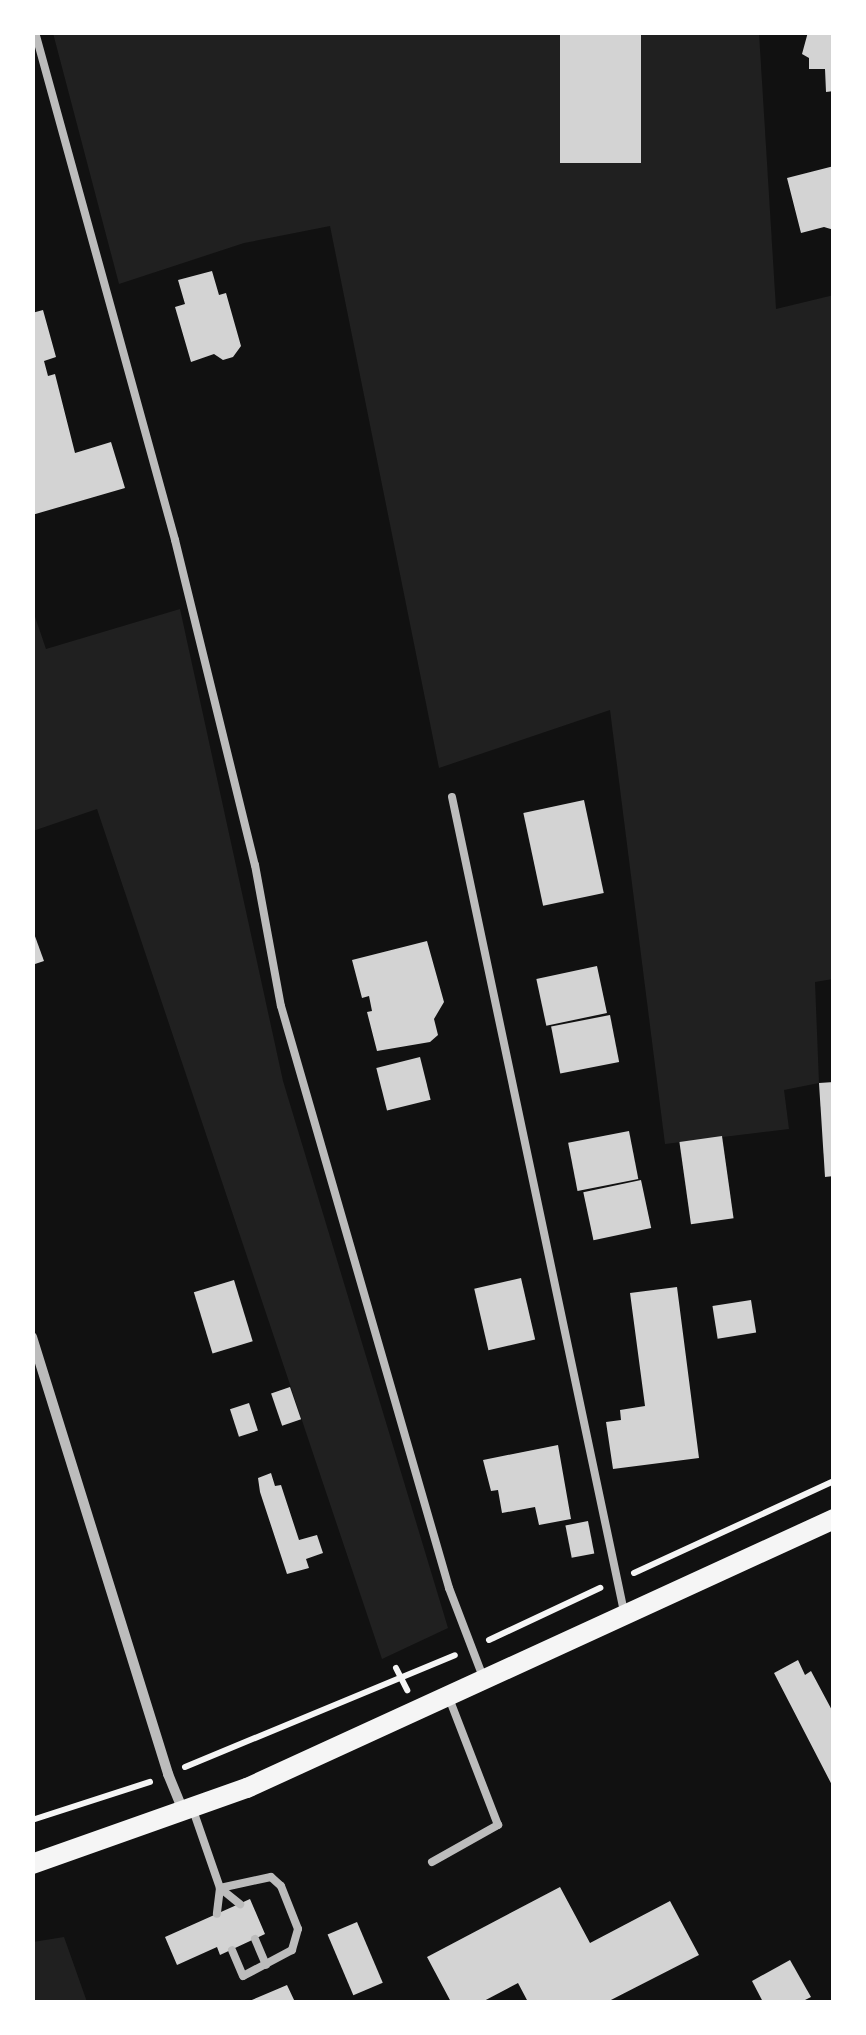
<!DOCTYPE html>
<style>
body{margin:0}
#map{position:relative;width:866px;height:2035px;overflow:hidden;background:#111;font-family:"PT Sans",sans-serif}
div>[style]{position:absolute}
.green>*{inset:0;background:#202020}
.building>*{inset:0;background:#d3d3d3;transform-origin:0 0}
.path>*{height:6px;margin:-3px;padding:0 3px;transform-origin:3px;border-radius:3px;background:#f5f5f5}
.service>*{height:8px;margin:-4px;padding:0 4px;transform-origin:4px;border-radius:4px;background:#bcbcbc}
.minor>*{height:10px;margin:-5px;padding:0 5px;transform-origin:5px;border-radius:5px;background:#bcbcbc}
.secondary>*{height:20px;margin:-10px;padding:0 10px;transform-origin:10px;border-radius:10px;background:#f5f5f5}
span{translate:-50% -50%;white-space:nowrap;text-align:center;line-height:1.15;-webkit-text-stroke:9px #fff;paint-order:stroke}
.frame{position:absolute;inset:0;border:35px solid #fff;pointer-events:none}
</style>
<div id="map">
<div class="green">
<i style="clip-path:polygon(53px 33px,759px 33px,776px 309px,834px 295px,833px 979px,815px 982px,819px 1083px,784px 1090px,789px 1129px,665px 1144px,610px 710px,439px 768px,330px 226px,244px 243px,119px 284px)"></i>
<i style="clip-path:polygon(180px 609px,283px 1081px,448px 1628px,382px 1659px,97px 809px,33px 831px,33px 611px,46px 649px)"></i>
<i style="clip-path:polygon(64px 1937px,87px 2002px,33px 2002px,33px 1942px)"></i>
</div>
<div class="building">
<i style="left:560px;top:32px;width:81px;height:131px"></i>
<i style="clip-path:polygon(808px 32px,834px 32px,834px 91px,826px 92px,825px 69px,809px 69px,809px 58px,802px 54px)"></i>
<i style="clip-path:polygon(834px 166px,834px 230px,824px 227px,801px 233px,787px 178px)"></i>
<i style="clip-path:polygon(212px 271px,219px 295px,226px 293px,241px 346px,233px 357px,223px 360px,214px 354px,191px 362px,175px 307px,185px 304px,178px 280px)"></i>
<i style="clip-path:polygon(43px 310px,56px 357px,44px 361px,48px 376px,55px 374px,75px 453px,111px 442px,125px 488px,32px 515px,32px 313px)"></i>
<i style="left:584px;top:800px;width:95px;height:62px;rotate:78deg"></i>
<i style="clip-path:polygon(32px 928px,44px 961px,32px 965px)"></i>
<i style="clip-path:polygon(427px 941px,444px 1002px,434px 1019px,438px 1035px,430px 1042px,377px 1051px,367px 1012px,372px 1011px,369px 996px,362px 998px,352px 960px)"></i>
<i style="left:597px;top:966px;width:48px;height:62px;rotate:78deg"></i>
<i style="left:610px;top:1015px;width:48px;height:60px;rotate:79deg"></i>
<i style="left:420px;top:1057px;width:44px;height:45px;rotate:76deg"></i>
<i style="clip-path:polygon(834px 1082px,834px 1176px,825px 1177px,819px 1083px)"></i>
<i style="left:629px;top:1131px;width:49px;height:62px;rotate:79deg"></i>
<i style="left:722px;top:1136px;width:83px;height:43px;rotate:82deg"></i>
<i style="left:641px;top:1180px;width:49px;height:59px;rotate:78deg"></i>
<i style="left:521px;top:1278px;width:63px;height:48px;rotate:77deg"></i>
<i style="left:234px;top:1280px;width:64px;height:42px;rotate:73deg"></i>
<i style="clip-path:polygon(677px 1287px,699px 1458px,613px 1469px,606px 1422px,621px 1420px,620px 1410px,645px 1406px,630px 1293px)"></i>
<i style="left:751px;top:1300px;width:33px;height:39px;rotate:81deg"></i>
<i style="left:290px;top:1387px;width:34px;height:20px;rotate:71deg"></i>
<i style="left:249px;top:1403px;width:29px;height:20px;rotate:72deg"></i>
<i style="clip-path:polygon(558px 1445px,571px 1519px,539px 1525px,535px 1507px,502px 1513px,498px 1490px,491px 1491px,483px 1460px)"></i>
<i style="clip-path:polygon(271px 1473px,275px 1486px,281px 1485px,299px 1540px,317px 1535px,323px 1553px,306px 1559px,309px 1568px,287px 1574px,260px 1492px,258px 1478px)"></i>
<i style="left:588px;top:1521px;width:33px;height:23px;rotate:79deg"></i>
<i style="clip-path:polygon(798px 1660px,805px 1675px,811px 1671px,834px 1714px,834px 1789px,774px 1673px)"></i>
<i style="clip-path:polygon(560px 1887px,590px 1943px,670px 1901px,699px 1955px,607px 2002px,528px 2002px,518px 1983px,482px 2002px,451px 2002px,427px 1957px)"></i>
<i style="clip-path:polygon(250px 1899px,265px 1934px,220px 1955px,217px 1947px,177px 1965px,165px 1937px)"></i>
<i style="left:357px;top:1922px;width:66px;height:32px;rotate:67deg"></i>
<i style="clip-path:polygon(790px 1960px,811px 1997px,801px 2002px,763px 2002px,752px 1981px)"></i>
<i style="clip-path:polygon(287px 1985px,295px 2002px,247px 2002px,280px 1988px)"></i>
</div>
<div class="path">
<i style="left:634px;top:1573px;width:220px;rotate:-24.7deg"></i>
<i style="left:489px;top:1640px;width:123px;rotate:-25.1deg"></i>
<i style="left:396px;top:1668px;width:25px;rotate:63deg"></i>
<i style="left:185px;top:1767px;width:292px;rotate:-22.5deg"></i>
<i style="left:32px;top:1820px;width:124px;rotate:-17.9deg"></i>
</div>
<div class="service">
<i style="left:35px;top:32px;width:527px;rotate:74.59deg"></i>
<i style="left:175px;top:540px;width:335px;rotate:76.2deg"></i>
<i style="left:255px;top:865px;width:143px;rotate:79.6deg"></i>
<i style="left:281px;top:1006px;width:606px;rotate:73.9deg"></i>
<i style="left:449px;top:1588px;width:95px;rotate:69.1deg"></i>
<i style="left:452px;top:797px;width:833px;rotate:78.08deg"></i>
<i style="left:193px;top:1810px;width:83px;rotate:70.9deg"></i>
<i style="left:220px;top:1888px;width:26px;rotate:97deg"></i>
<i style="left:432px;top:1862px;width:76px;rotate:-29.3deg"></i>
<i style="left:498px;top:1825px;width:136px;rotate:-111.1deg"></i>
<i style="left:220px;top:1888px;width:52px;rotate:-12.2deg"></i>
<i style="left:271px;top:1877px;width:13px;rotate:42deg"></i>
<i style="left:281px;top:1886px;width:46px;rotate:68.4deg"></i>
<i style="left:298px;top:1929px;width:22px;rotate:106deg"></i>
<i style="left:292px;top:1950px;width:55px;rotate:152deg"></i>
<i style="left:243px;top:1976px;width:28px;rotate:-113deg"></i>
<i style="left:220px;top:1888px;width:26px;rotate:39deg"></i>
<i style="left:255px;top:1939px;width:28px;rotate:67deg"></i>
</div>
<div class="minor">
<i style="left:32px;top:1337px;width:458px;rotate:72.7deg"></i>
<i style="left:168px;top:1774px;width:42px;rotate:67.7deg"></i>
</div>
<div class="secondary">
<i style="left:32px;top:1864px;width:228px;rotate:-19.5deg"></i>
<i style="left:247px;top:1788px;width:646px;rotate:-24.62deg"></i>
</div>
<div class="frame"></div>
</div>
